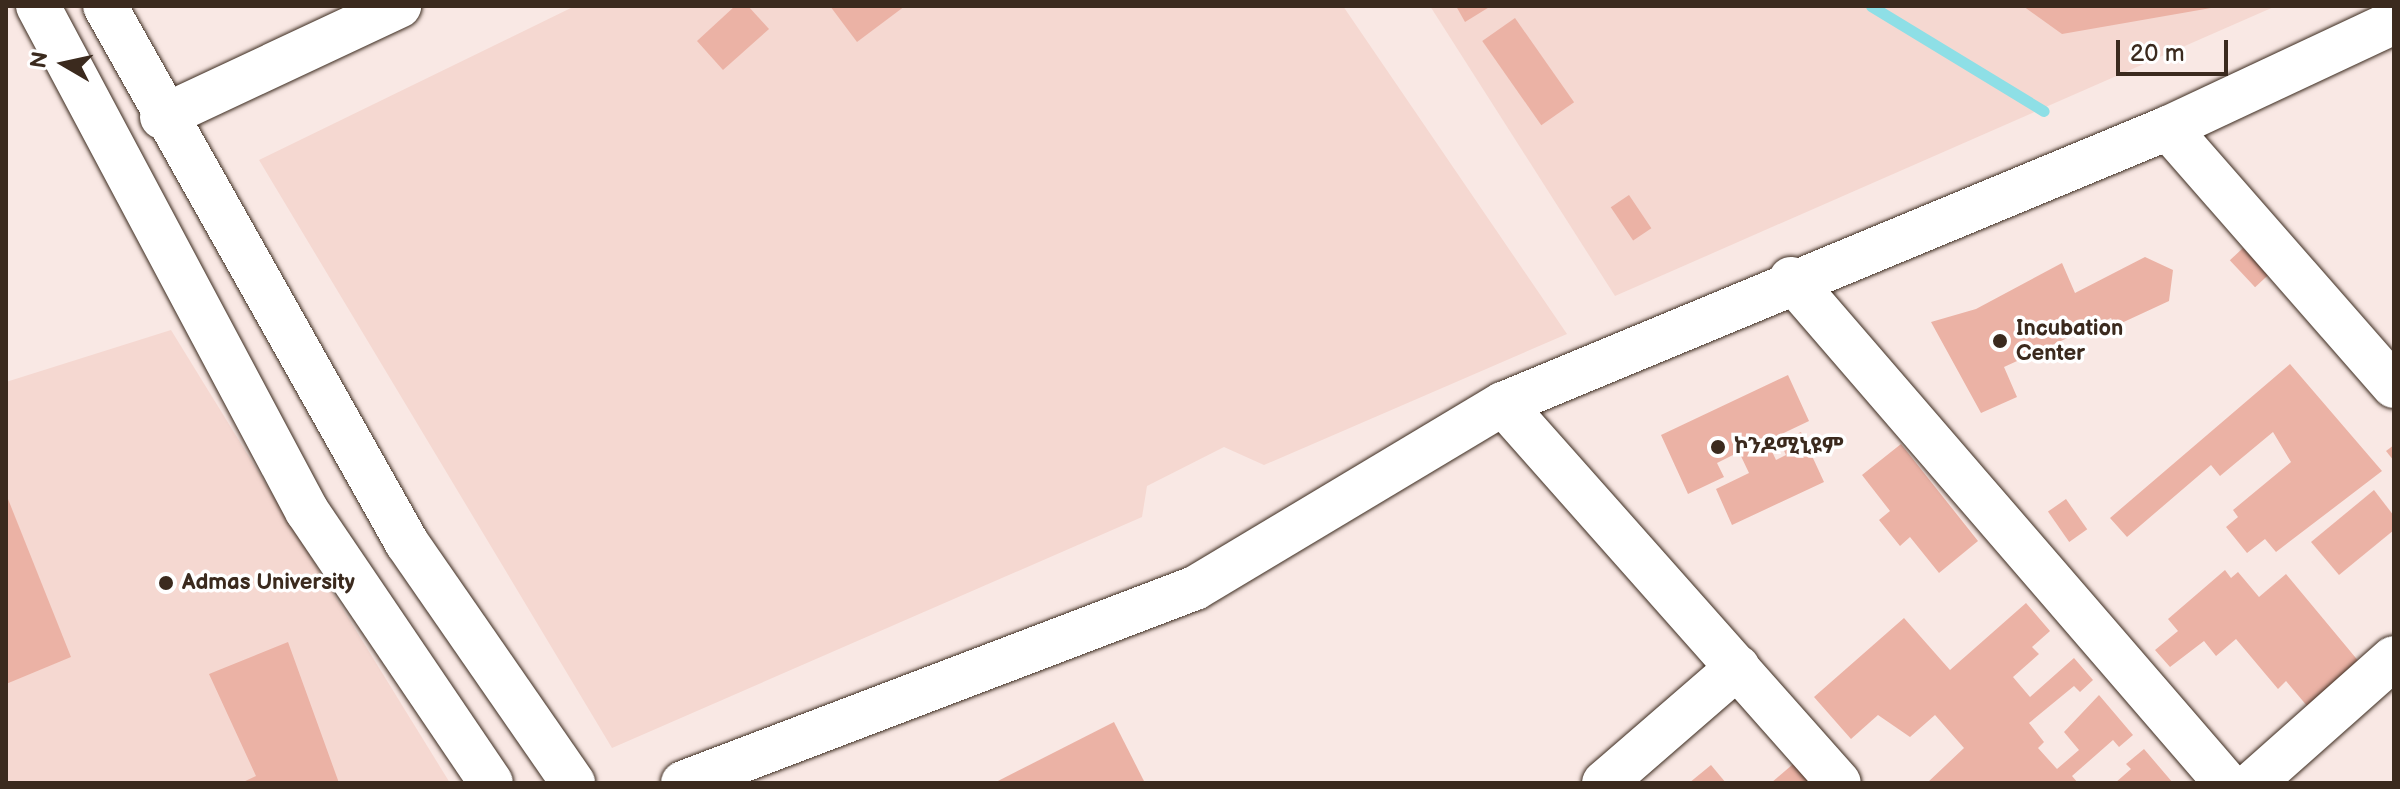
<!DOCTYPE html>
<meta charset="utf-8">
<style>
body{margin:0}
#map{position:relative;width:2400px;height:789px;overflow:hidden;background:#f9e8e4;font-family:"Balsamiq Sans","Noto Sans Ethiopic",sans-serif}
div>[style]{position:absolute}
.built>*{inset:0;background:#f5d8d1}
.stream>*{height:11px;margin:-5.5px;padding:0 5.5px;transform-origin:5.5px;border-radius:5.5px;background:#8edfe6}
.building>*{inset:0;background:#ebb2a5;transform-origin:0 0}
.roads{filter:drop-shadow(0 0 2px #3b2a1e) drop-shadow(0 0 2px #3b2a1e)}
.street>*{height:44px;margin:-22px;padding:0 22px;transform-origin:22px;border-radius:22px;background:#fff}
.secondary>*{height:44px;margin:-22px;padding:0 22px;transform-origin:22px;border-radius:22px;background:#fff}
.dots>*{width:22px;height:22px;translate:-50% -50%;box-sizing:border-box;border:4px solid #fff;border-radius:50%}
span{translate:-50% -50%;white-space:nowrap;text-align:center;line-height:1.15;-webkit-text-stroke:7px #fff;paint-order:stroke}
.poi-label{font-size:22px;color:#3b2a1e;font-weight:700}
.left{translate:0 -50%;text-align:left}
.frame{position:absolute;inset:0;border:8px solid #3b2a1e;pointer-events:none}
.north{position:absolute;left:24px;top:24px;width:80px;height:80px;-webkit-text-stroke:6px #fff;paint-order:stroke;rotate:279deg;font-size:22px;font-weight:700;line-height:32px;text-align:center;color:#3b2a1e}
.north::after{content:'';display:block;margin:auto;width:28px;height:36px;background:#3b2a1e;clip-path:polygon(50% 0,100% 100%,50% 72%,0 100%)}
.scale{position:absolute;left:2116px;top:40px;width:112px;height:36px;box-sizing:border-box;border:4px solid #3b2a1e;border-top:0;padding-left:10px;font-size:24px;line-height:28px;white-space:nowrap;color:#3b2a1e;-webkit-text-stroke:6px #fff;paint-order:stroke}
</style>
<div id="map">
<div class="built">
<i style="clip-path:polygon(575px 6px,1343px 6px,1567px 334px,1264px 465px,1224px 447px,1147px 486px,1142px 517px,612px 748px,259px 160px)"></i>
<i style="clip-path:polygon(1430px 6px,2276px 6px,1615px 296px)"></i>
<i style="clip-path:polygon(171px 330px,450px 783px,6px 783px,6px 382px)"></i>
</div>
<div class="stream">
<i style="left:1871px;top:6px;width:202px;rotate:31.3deg"></i>
</div>
<div class="building">
<i style="clip-path:polygon(735px 6px,748px 6px,769px 29px,723px 70px,697px 41px)"></i>
<i style="clip-path:polygon(830px 6px,905px 6px,857px 42px)"></i>
<i style="clip-path:polygon(1456px 6px,1491px 6px,1465px 22px)"></i>
<i style="clip-path:polygon(2023px 6px,2211px 6px,2211px 8px,2062px 34px)"></i>
<i style="left:1515px;top:18px;width:103px;height:40px;rotate:55deg"></i>
<i style="left:1629px;top:195px;width:40px;height:22px;rotate:56deg"></i>
<i style="left:2243px;top:248px;width:37px;height:18px;rotate:47deg"></i>
<i style="clip-path:polygon(2145px 257px,2173px 270px,2169px 301px,2115px 326px,2111px 318px,2004px 367px,2017px 397px,1981px 413px,1931px 322px,1976px 309px,2062px 263px,2075px 293px)"></i>
<i style="clip-path:polygon(2290px 364px,2382px 471px,2276px 552px,2265px 539px,2247px 553px,2226px 527px,2238px 517px,2233px 510px,2291px 462px,2273px 432px,2220px 476px,2211px 465px,2127px 537px,2110px 518px)"></i>
<i style="clip-path:polygon(1788px 375px,1809px 421px,1767px 441px,1776px 460px,1786px 455px,1780px 442px,1801px 432px,1824px 482px,1732px 525px,1716px 489px,1749px 473px,1739px 452px,1717px 463px,1724px 477px,1688px 494px,1661px 435px)"></i>
<i style="clip-path:polygon(1901px 444px,1978px 541px,1939px 573px,1910px 537px,1900px 546px,1879px 520px,1890px 511px,1862px 475px)"></i>
<i style="clip-path:polygon(2394px 445px,2394px 461px,2386px 451px)"></i>
<i style="clip-path:polygon(2374px 490px,2394px 516px,2394px 530px,2339px 575px,2311px 542px)"></i>
<i style="clip-path:polygon(6px 494px,71px 657px,6px 684px)"></i>
<i style="left:2066px;top:499px;width:37px;height:22px;rotate:55deg"></i>
<i style="clip-path:polygon(2225px 570px,2231px 578px,2238px 572px,2259px 597px,2286px 574px,2365px 669px,2313px 713px,2286px 681px,2278px 689px,2236px 639px,2216px 656px,2204px 641px,2170px 667px,2155px 650px,2178px 631px,2168px 619px)"></i>
<i style="clip-path:polygon(2026px 603px,2050px 631px,2032px 647px,2039px 654px,2013px 677px,2030px 697px,2074px 658px,2093px 680px,2080px 692px,2074px 686px,2029px 723px,2044px 742px,2038px 748px,2057px 769px,2079px 750px,2064px 732px,2099px 695px,2133px 735px,2119px 747px,2113px 740px,2072px 776px,2078px 783px,1927px 783px,1964px 748px,1935px 715px,1910px 737px,1878px 715px,1851px 739px,1814px 697px,1904px 618px,1950px 670px)"></i>
<i style="clip-path:polygon(288px 642px,339px 783px,241px 783px,256px 776px,209px 674px)"></i>
<i style="clip-path:polygon(1114px 722px,1145px 783px,994px 783px)"></i>
<i style="clip-path:polygon(2144px 749px,2173px 783px,2115px 783px,2131px 769px,2126px 764px)"></i>
<i style="clip-path:polygon(1799px 759px,1819px 783px,1771px 783px)"></i>
<i style="clip-path:polygon(1711px 765px,1726px 783px,1689px 783px)"></i>
</div>
<div class="roads">
<div class="street">
<i style="left:162px;top:117px;width:262px;rotate:-25.1deg"></i>
<i style="left:2168px;top:128px;width:343px;rotate:48.8deg"></i>
<i style="left:1791px;top:279px;width:666px;rotate:49.2deg"></i>
<i style="left:1503px;top:404px;width:506px;rotate:48.44deg"></i>
<i style="left:1604px;top:783px;width:177px;rotate:-40.9deg"></i>
<i style="left:2253px;top:783px;width:188px;rotate:-41.6deg"></i>
</div>
<div class="secondary">
<i style="left:38px;top:6px;width:572px;rotate:61.96deg"></i>
<i style="left:307px;top:511px;width:328px;rotate:55.9deg"></i>
<i style="left:105px;top:6px;width:616px;rotate:60.65deg"></i>
<i style="left:407px;top:543px;width:292px;rotate:55.3deg"></i>
<i style="left:683px;top:783px;width:548px;rotate:-20.85deg"></i>
<i style="left:1195px;top:588px;width:359px;rotate:-30.9deg"></i>
<i style="left:1503px;top:404px;width:720px;rotate:-22.54deg"></i>
<i style="left:2168px;top:128px;width:250px;rotate:-25.1deg"></i>
</div>
</div>
<div class="dots">
<i style="left:2000px;top:341px;background:#3b2a1e"></i>
<i style="left:1718px;top:447px;background:#3b2a1e"></i>
<i style="left:166px;top:583px;background:#3b2a1e"></i>
</div>
<div class="poi-label">
<span class="left" style="left:2016px;top:341px">Incubation<br>Center</span>
<span class="left" style="left:1734px;top:447px">ኮንዶሚኒዩም</span>
<span class="left" style="left:182px;top:583px">Admas University</span>
</div>
<div class="frame"></div>
<div class="north">N</div>
<div class="scale">20 m</div>
</div>
